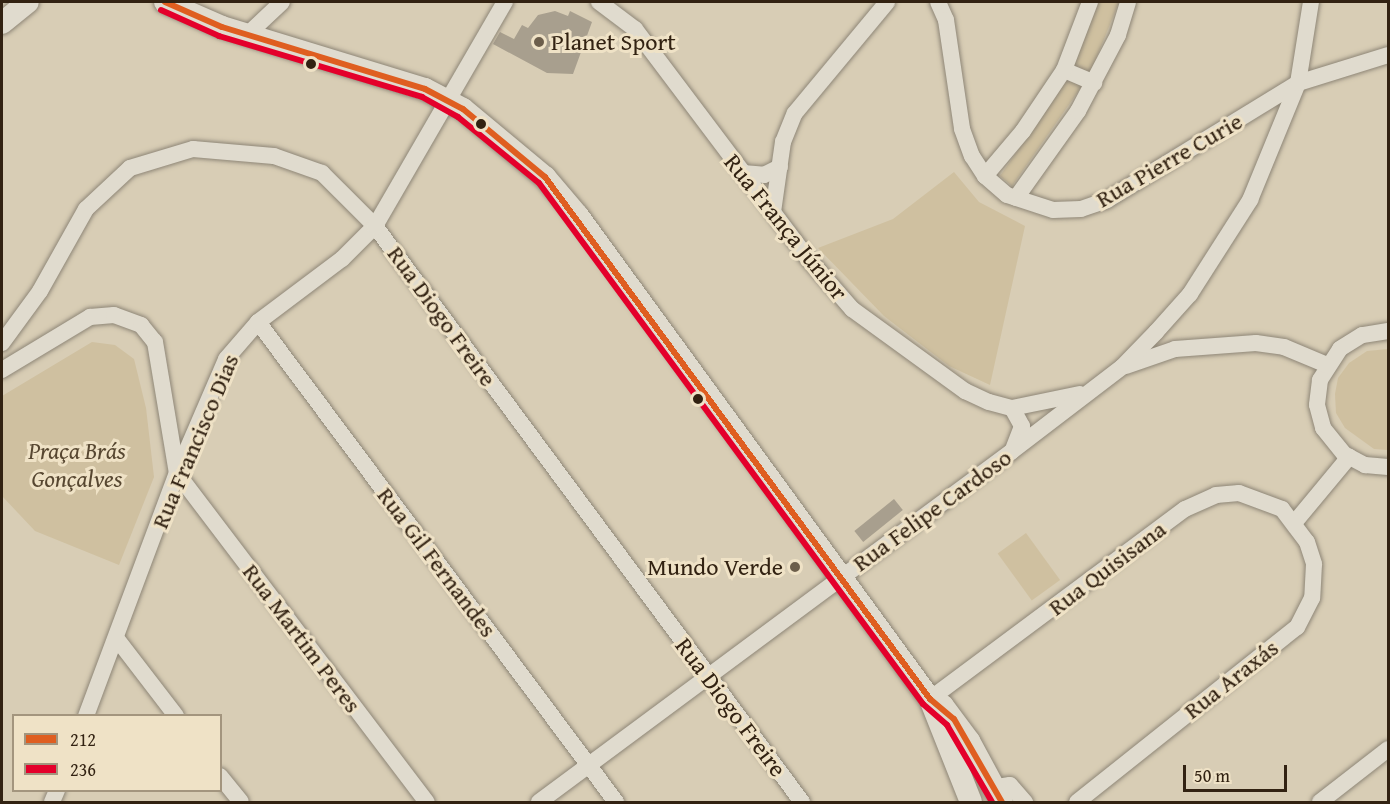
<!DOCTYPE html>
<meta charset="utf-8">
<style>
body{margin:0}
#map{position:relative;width:1390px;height:804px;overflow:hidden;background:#d8cdb5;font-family:"Gentium Book Plus",serif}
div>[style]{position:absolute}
.green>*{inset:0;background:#cfc0a0;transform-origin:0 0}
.building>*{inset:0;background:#a89f8e;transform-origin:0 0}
.roads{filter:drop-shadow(0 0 2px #8e8677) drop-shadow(0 0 2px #8e8677)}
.street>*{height:16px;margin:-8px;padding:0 8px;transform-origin:8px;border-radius:8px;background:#e0dbce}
.secondary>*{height:22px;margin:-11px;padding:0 11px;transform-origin:11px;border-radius:11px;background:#e0dbce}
.bus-1>*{height:6px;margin:-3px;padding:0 3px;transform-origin:3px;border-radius:3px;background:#df5e20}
.bus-2>*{height:6px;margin:-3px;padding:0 3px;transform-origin:3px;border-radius:3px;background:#e4002b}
.dots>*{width:16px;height:16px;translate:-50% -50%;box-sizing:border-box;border:3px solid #efe2c6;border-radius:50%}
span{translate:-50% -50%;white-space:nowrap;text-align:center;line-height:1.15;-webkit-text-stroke:6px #efe2c6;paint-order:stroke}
.poi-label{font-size:24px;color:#322212}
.left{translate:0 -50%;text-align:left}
.right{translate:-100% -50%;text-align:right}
.street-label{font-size:24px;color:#322212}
.park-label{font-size:24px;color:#574731;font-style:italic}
.frame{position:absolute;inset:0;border:3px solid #322212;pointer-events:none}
.legend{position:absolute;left:12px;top:714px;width:210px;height:78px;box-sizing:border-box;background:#efe2c6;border:2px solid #a3957e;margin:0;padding:8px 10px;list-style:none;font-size:18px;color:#322212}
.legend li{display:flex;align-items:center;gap:12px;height:30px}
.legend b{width:30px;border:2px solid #a3957e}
.scale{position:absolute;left:1183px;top:765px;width:104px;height:27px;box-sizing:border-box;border:3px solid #322212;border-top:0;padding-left:8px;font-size:18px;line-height:21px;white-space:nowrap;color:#322212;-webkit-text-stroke:4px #efe2c6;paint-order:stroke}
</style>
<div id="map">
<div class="green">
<i style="clip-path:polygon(1099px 2px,1119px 2px,1089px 76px,1012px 186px,1000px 176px,1065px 83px)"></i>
<i style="clip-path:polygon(954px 172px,979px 202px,1025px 226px,990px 385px,949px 366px,884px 316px,818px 248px,893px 219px)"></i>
<i style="clip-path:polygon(92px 342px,115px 345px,134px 359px,146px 408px,154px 477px,119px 565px,35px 531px,2px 496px,2px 396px)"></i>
<i style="clip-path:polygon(1388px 349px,1388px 450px,1374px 449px,1345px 428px,1336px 413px,1335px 394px,1338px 378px,1349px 363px,1367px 351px)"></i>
<i style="left:1026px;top:533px;width:58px;height:35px;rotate:54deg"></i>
</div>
<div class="building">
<i style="clip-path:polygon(555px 11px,568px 16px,570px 11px,592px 22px,573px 74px,547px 73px,493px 44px,500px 32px,514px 39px,522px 25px,528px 28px,538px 15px)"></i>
<i style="left:894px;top:499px;width:14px;height:51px;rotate:51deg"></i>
</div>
<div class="roads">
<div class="street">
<i style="left:599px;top:2px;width:45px;rotate:36.9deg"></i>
<i style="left:635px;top:29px;width:283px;rotate:53deg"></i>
<i style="left:805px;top:255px;width:72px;rotate:49deg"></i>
<i style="left:852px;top:309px;width:140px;rotate:36deg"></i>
<i style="left:965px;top:391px;width:26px;rotate:25deg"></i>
<i style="left:989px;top:402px;width:24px;rotate:15deg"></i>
<i style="left:1012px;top:408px;width:69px;rotate:-11.6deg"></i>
<i style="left:938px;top:2px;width:20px;rotate:66deg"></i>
<i style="left:946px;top:20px;width:110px;rotate:81.6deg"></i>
<i style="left:962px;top:129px;width:29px;rotate:70deg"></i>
<i style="left:972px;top:156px;width:24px;rotate:57deg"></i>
<i style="left:985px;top:176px;width:29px;rotate:41deg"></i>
<i style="left:1007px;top:195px;width:48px;rotate:18.1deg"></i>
<i style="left:1053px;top:210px;width:28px;rotate:-2deg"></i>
<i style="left:1081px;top:209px;width:28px;rotate:-19deg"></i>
<i style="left:1107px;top:200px;width:224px;rotate:-31.5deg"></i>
<i style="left:1298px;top:83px;width:94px;rotate:-17.3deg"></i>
<i style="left:247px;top:35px;width:48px;rotate:-43.3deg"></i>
<i style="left:1064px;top:70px;width:33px;rotate:23deg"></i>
<i style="left:743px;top:173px;width:21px;rotate:5deg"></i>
<i style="left:764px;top:175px;width:18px;rotate:-27deg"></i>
<i style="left:985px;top:176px;width:59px;rotate:-49.8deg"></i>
<i style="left:1023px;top:131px;width:73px;rotate:-56.1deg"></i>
<i style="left:1064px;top:70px;width:73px;rotate:-69.1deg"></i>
<i style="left:1016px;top:198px;width:107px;rotate:-54.5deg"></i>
<i style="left:1078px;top:111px;width:86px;rotate:-62.2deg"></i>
<i style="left:1118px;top:35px;width:34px;rotate:-73deg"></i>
<i style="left:773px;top:212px;width:71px;rotate:-81.9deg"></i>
<i style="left:783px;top:142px;width:31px;rotate:-68deg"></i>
<i style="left:795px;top:113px;width:144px;rotate:-50.3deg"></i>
<i style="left:258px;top:322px;width:599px;rotate:53.28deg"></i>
<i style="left:1388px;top:331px;width:26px;rotate:171deg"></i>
<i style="left:1362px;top:335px;width:26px;rotate:148deg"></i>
<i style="left:1340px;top:349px;width:37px;rotate:123deg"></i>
<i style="left:1320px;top:380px;width:25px;rotate:97deg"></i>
<i style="left:1317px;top:405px;width:24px;rotate:75deg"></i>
<i style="left:1323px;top:428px;width:33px;rotate:51deg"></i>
<i style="left:1344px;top:454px;width:24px;rotate:28deg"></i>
<i style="left:1365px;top:465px;width:23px;rotate:5deg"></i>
<i style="left:2px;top:343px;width:64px;rotate:-53.8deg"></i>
<i style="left:40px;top:291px;width:94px;rotate:-60.7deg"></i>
<i style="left:86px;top:209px;width:60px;rotate:-43deg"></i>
<i style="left:130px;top:168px;width:66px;rotate:-16.8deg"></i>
<i style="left:193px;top:149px;width:81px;rotate:4.9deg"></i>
<i style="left:274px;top:156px;width:51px;rotate:19.5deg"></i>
<i style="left:322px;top:173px;width:75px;rotate:45deg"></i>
<i style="left:375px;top:226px;width:717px;rotate:53.45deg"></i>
<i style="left:1126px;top:366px;width:52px;rotate:-19.1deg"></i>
<i style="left:1175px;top:349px;width:81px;rotate:-4.2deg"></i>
<i style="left:1256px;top:343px;width:28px;rotate:8deg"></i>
<i style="left:1284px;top:347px;width:47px;rotate:22.7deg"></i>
<i style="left:2px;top:370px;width:103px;rotate:-31.1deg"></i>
<i style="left:90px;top:317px;width:24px;rotate:-5deg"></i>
<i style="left:114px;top:315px;width:29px;rotate:20deg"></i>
<i style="left:141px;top:325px;width:22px;rotate:51deg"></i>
<i style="left:155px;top:342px;width:133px;rotate:80.5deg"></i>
<i style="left:177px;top:473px;width:413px;rotate:52.8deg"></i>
<i style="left:1012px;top:408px;width:21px;rotate:61deg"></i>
<i style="left:1022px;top:426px;width:25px;rotate:111deg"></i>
<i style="left:1295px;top:522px;width:85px;rotate:-50.3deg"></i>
<i style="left:117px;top:639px;width:97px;rotate:52.5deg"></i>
<i style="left:930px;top:699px;width:318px;rotate:-36.7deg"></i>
<i style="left:1185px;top:509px;width:34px;rotate:-24deg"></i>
<i style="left:1216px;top:495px;width:23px;rotate:-5deg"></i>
<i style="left:1239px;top:493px;width:46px;rotate:20.4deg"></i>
<i style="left:1282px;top:509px;width:41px;rotate:52.9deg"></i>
<i style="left:1307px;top:542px;width:23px;rotate:72deg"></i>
<i style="left:1314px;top:564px;width:34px;rotate:93deg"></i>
<i style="left:1312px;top:598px;width:33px;rotate:117deg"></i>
<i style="left:1297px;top:627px;width:281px;rotate:141.5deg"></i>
<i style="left:86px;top:716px;width:259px;rotate:-69.5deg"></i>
<i style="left:177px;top:473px;width:124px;rotate:-66.7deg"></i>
<i style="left:226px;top:359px;width:49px;rotate:-49.1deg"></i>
<i style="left:258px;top:322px;width:105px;rotate:-36.9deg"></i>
<i style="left:342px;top:259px;width:47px;rotate:-45deg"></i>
<i style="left:375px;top:226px;width:259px;rotate:-59.9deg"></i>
<i style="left:220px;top:776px;width:33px;rotate:51deg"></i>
<i style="left:997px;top:787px;width:13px;rotate:-9deg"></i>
<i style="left:1010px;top:785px;width:23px;rotate:49deg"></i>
<i style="left:52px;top:802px;width:13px;rotate:-67deg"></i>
<i style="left:539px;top:802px;width:588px;rotate:-36.56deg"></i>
<i style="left:1011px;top:452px;width:140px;rotate:-37.4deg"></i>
<i style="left:1122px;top:367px;width:49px;rotate:-45.8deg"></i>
<i style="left:1156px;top:332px;width:51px;rotate:-48.2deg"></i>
<i style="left:1190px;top:294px;width:112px;rotate:-57.4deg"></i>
<i style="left:1250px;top:200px;width:126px;rotate:-67.7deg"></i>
<i style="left:1298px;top:83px;width:82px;rotate:-80.9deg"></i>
<i style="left:1320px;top:802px;width:86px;rotate:-37.9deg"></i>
</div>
<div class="secondary">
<i style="left:165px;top:2px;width:62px;rotate:23.7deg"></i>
<i style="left:222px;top:27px;width:212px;rotate:17deg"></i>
<i style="left:425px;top:89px;width:43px;rotate:27.8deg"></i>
<i style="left:463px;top:109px;width:107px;rotate:39.7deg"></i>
<i style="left:545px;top:177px;width:51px;rotate:49.8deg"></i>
<i style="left:578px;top:216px;width:598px;rotate:53.92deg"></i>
<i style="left:930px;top:699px;width:111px;rotate:68.3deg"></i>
<i style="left:2px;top:23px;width:33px;rotate:-39deg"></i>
<i style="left:934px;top:701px;width:10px;rotate:29deg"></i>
<i style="left:943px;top:706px;width:44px;rotate:53.4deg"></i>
<i style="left:969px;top:741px;width:69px;rotate:61.6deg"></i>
</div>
</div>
<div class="bus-1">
<i style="left:165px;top:2px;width:62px;rotate:23.7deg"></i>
<i style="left:222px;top:27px;width:212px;rotate:17deg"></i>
<i style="left:425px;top:89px;width:43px;rotate:27.8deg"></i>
<i style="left:463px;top:109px;width:107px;rotate:39.7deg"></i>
<i style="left:545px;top:177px;width:649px;rotate:53.59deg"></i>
<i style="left:930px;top:699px;width:31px;rotate:40deg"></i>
<i style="left:954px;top:719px;width:96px;rotate:60deg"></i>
</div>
<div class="bus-2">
<i style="left:161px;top:10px;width:64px;rotate:24.1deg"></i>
<i style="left:219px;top:36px;width:212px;rotate:16.7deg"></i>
<i style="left:422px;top:97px;width:41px;rotate:29.1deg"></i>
<i style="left:458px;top:117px;width:104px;rotate:39.2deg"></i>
<i style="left:539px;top:183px;width:647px;rotate:53.61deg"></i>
<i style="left:923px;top:704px;width:32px;rotate:41deg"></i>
<i style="left:947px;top:725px;width:89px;rotate:59.7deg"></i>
</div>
<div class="dots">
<i style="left:539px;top:42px;background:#6c5e4b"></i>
<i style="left:311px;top:64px;background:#322212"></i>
<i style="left:481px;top:124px;background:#322212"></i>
<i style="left:698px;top:399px;background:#322212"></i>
<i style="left:795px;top:567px;background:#6c5e4b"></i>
</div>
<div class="poi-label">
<span class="left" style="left:551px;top:42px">Planet Sport</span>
<span class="right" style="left:783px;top:567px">Mundo Verde</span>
</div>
<div class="street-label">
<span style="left:1169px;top:160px;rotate:-30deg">Rua Pierre Curie</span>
<span style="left:786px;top:227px;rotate:51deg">Rua França Júnior</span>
<span style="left:442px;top:316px;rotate:54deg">Rua Diogo Freire</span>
<span style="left:195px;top:441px;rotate:-67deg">Rua Francisco Dias</span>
<span style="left:932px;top:510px;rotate:-36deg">Rua Felipe Cardoso</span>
<span style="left:437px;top:562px;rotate:53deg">Rua Gil Fernandes</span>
<span style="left:1107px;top:568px;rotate:-37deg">Rua Quisisana</span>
<span style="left:302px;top:638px;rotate:53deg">Rua Martim Peres</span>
<span style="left:1231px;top:679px;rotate:-38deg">Rua Araxás</span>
<span style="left:731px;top:707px;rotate:53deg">Rua Diogo Freire</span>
</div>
<div class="park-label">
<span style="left:77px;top:465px">Praça Brás<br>Gonçalves</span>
</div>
<div class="frame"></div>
<ul class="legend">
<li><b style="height:8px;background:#df5e20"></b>212</li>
<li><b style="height:8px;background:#e4002b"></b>236</li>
</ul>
<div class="scale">50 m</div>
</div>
